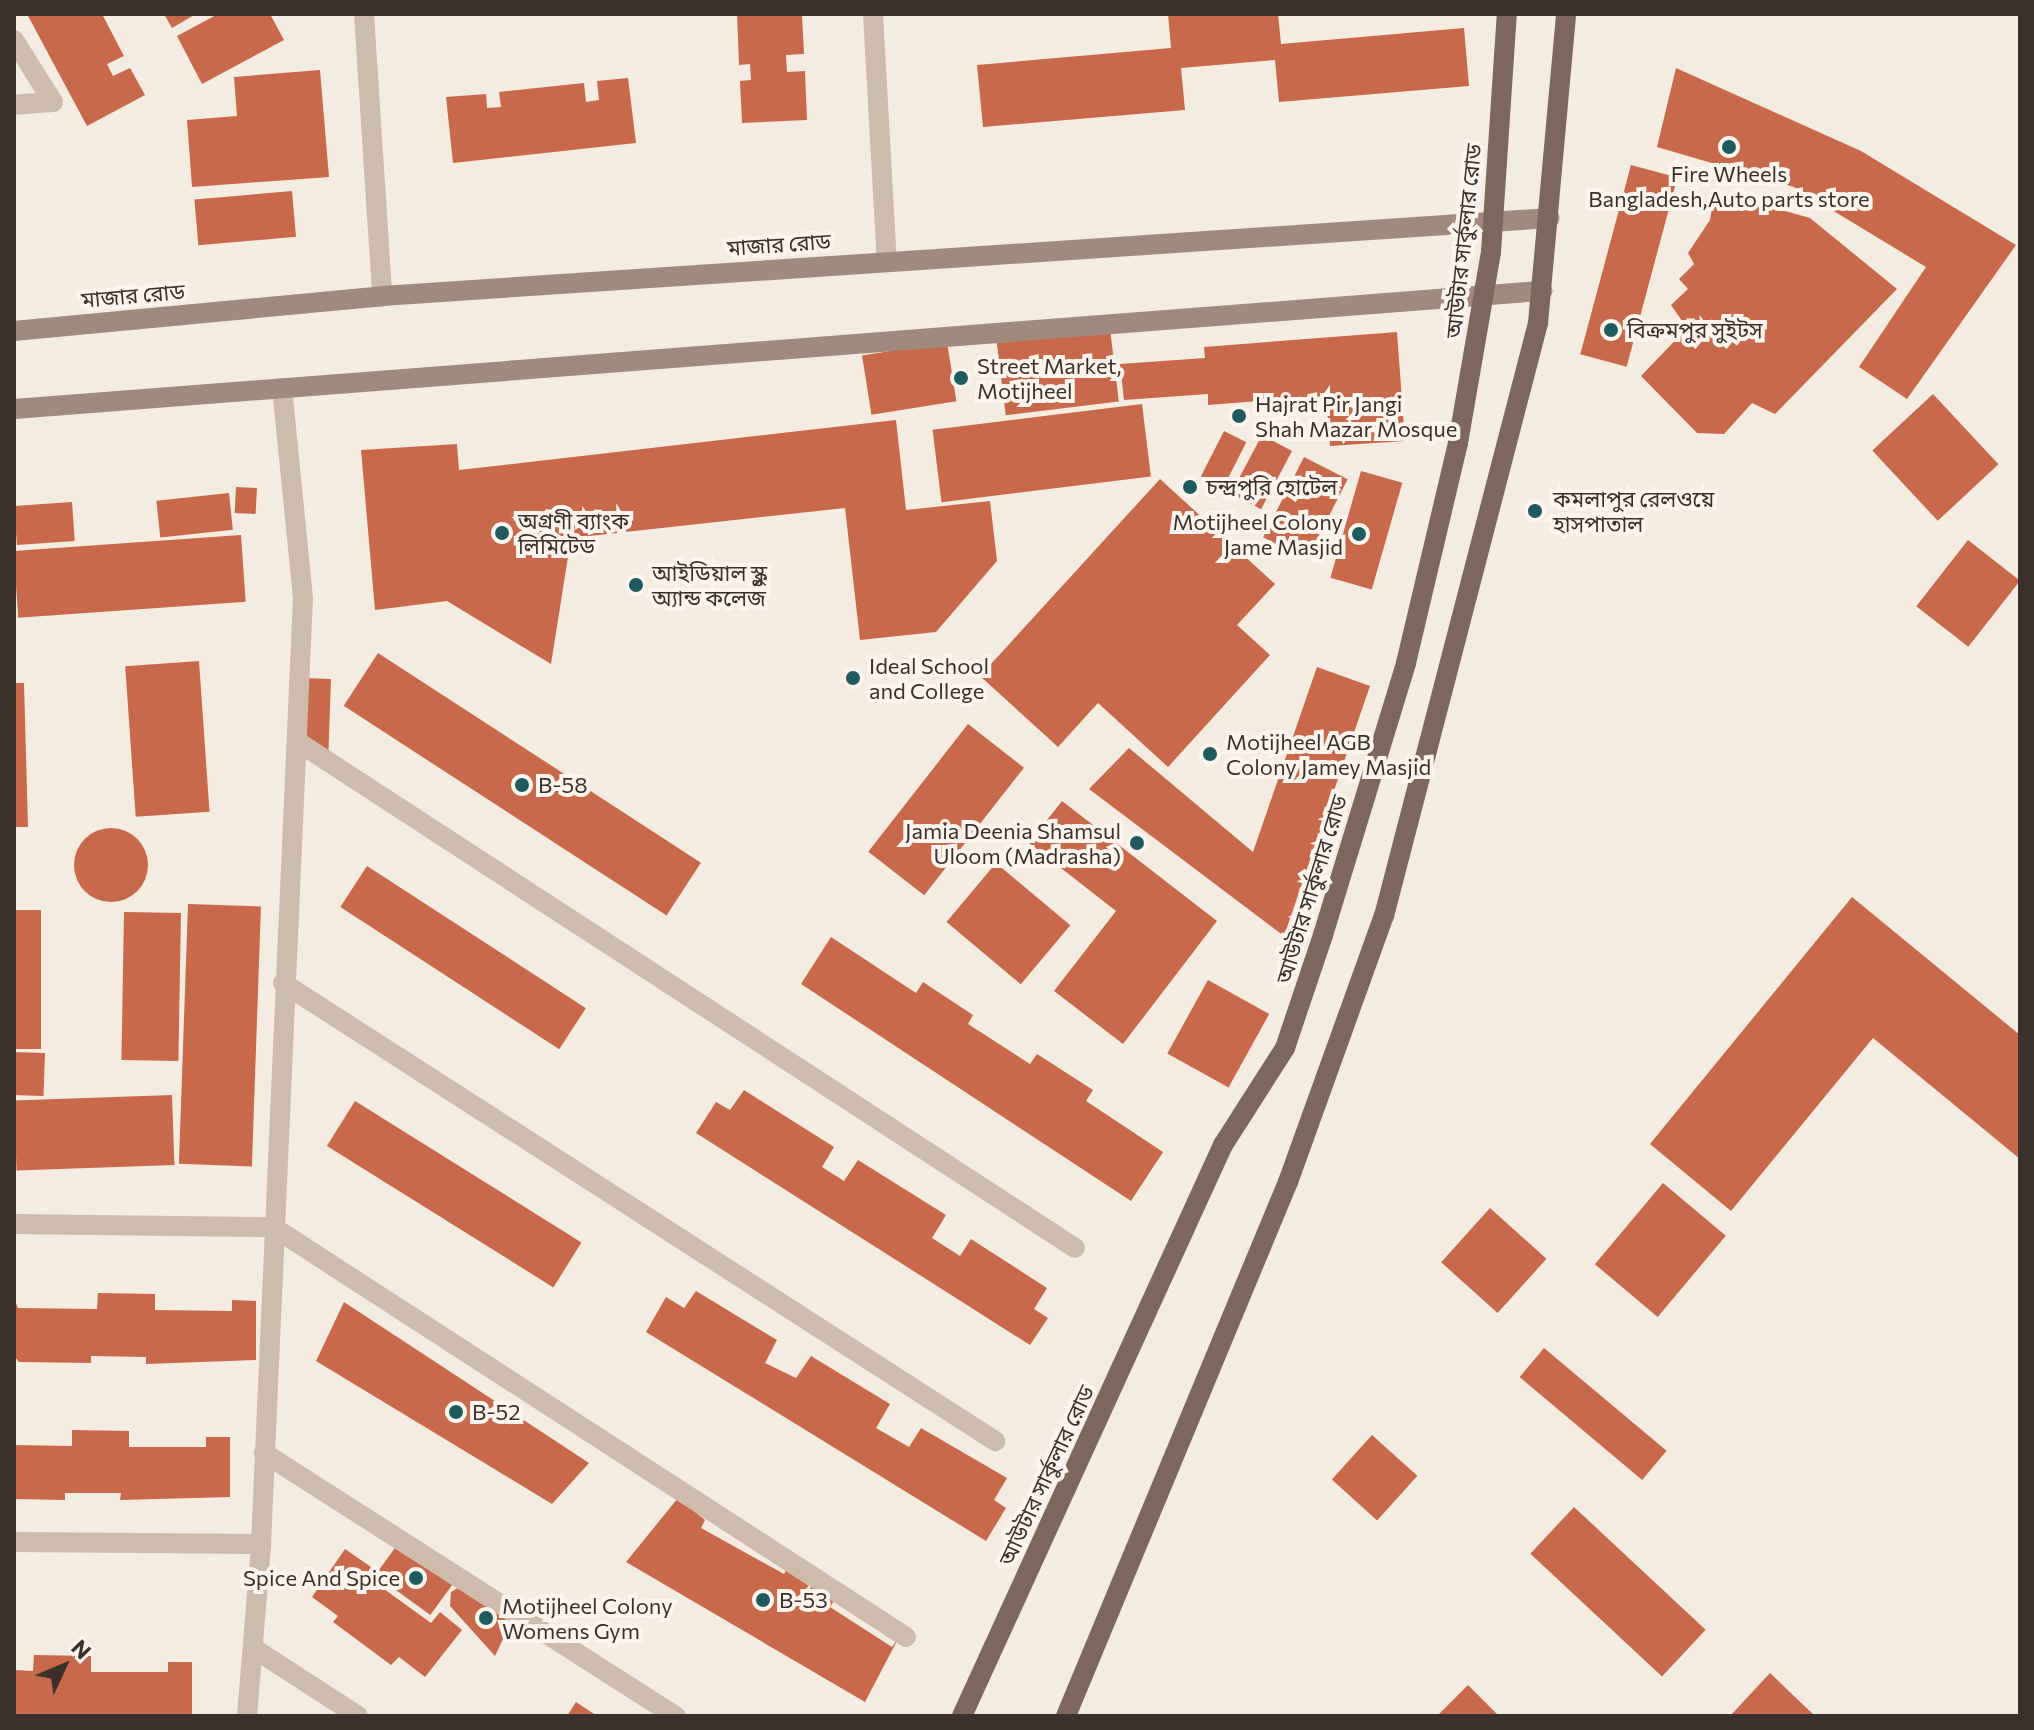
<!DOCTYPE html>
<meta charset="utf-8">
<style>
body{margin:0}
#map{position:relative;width:2034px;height:1730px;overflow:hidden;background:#f4ebe1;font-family:Commissioner,"Noto Sans Bengali",sans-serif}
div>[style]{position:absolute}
.building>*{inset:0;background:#c8694b;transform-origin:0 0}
.round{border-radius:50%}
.street>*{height:20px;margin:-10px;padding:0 10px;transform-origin:10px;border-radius:10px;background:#cdbbac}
.secondary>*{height:20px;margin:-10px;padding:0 10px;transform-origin:10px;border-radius:10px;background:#a18a7d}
.primary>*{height:20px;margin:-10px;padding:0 10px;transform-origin:10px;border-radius:10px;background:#7d675c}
.dots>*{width:22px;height:22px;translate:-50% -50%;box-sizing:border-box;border:4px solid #fbf5ee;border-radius:50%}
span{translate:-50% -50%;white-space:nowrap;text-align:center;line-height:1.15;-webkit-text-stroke:8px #fbf5ee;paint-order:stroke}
.poi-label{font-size:22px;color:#3b302b}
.left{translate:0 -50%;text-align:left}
.right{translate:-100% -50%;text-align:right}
.street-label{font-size:22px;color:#3b302b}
.frame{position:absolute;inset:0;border:16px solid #3b302b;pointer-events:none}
.north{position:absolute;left:24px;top:1626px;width:80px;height:80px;-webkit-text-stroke:6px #fbf5ee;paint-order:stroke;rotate:46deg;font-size:22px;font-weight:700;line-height:32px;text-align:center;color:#3b302b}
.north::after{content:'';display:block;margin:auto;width:28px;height:36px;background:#3b302b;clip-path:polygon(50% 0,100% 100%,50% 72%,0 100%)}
</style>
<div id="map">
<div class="building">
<i style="clip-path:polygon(27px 14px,102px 14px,124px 56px,107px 64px,113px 76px,130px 68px,145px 95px,87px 126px)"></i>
<i style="clip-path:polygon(164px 14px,196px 14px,172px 28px)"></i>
<i style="clip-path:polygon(218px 14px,270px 14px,284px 40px,202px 84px,177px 36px)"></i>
<i style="clip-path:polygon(737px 14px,802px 14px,804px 54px,786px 55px,787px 72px,805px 71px,807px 120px,742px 123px,740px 81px,751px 80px,750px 64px,739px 65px)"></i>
<i style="clip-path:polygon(1168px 14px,1278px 14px,1281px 44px,1464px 28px,1469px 86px,1279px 102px,1275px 60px,1181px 68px,1185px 110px,983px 127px,977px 65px,1171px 48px)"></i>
<i style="clip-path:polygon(1676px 68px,1861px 151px,2016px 245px,1907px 399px,1859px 367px,1926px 267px,1794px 187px,1657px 147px)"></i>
<i style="clip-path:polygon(320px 70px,329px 177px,192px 187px,187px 120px,237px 116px,234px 77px)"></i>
<i style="clip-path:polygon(628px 78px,636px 143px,453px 163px,446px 97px,486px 94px,487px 108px,501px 107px,499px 92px,584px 83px,586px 102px,599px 100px,597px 81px)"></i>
<i style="left:1631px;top:165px;width:48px;height:196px;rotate:15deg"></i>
<i style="left:292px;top:191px;width:46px;height:98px;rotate:85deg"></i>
<i style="clip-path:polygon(1715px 191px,1810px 218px,1897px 289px,1775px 414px,1752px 403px,1724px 434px,1697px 433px,1641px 376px,1687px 328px,1671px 305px,1688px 289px,1679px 279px,1694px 264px,1688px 253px,1710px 220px)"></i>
<i style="left:1110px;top:329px;width:73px;height:114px;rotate:83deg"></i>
<i style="clip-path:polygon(1397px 332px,1405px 441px,1330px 446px,1326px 396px,1208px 405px,1208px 394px,1124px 400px,1120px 364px,1205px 358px,1204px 347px)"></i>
<i style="left:947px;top:342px;width:60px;height:86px;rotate:81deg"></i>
<i style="left:1933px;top:394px;width:96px;height:83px;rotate:47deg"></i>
<i style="left:1142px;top:404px;width:73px;height:211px;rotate:83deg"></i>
<i style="clip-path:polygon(896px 420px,906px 510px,990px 501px,997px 561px,936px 632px,860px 640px,845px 508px,571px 538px,551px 664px,447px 601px,375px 610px,361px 450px,457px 444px,459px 470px)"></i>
<i style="left:1224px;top:431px;width:25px;height:51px;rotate:27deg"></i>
<i style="left:1262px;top:435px;width:34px;height:66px;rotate:28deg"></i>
<i style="left:1304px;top:457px;width:49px;height:90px;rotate:27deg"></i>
<i style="left:1361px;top:471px;width:43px;height:111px;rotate:16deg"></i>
<i style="clip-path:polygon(1160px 479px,1275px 584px,1237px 625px,1270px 655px,1168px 767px,1098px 703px,1058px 747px,980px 676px)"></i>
<i style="left:236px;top:487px;width:21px;height:26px;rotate:3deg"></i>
<i style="left:229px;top:493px;width:37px;height:73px;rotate:84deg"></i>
<i style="left:72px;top:502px;width:39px;height:58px;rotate:86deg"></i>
<i style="left:241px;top:535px;width:67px;height:228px;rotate:86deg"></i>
<i style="left:1968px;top:540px;width:66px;height:84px;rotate:38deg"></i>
<i style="left:378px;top:653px;width:385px;height:63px;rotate:33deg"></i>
<i style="left:199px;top:661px;width:151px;height:74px;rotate:86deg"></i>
<i style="clip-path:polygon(1317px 667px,1370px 686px,1284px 936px,1089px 789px,1129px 748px,1253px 852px)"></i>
<i style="left:303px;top:678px;width:28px;height:71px;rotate:2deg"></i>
<i style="clip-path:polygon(14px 683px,24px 683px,28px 827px,14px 827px)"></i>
<i style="left:968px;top:724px;width:71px;height:162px;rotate:38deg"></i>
<i style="clip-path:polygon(1062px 801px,1217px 921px,1123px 1044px,1054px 991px,1116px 911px,1029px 843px)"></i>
<i class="round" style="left:74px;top:828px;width:74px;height:74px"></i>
<i style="left:996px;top:863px;width:97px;height:77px;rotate:40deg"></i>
<i style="left:367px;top:866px;width:261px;height:49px;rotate:33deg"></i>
<i style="clip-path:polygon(1852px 897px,2020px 1035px,2020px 1159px,1873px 1038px,1731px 1211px,1650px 1144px)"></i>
<i style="left:188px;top:904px;width:73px;height:260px;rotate:2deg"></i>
<i style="left:14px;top:910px;width:27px;height:139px"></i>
<i style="left:124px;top:912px;width:57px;height:148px;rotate:1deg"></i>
<i style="clip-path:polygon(831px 937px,916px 993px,923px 982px,973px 1015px,968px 1024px,1030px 1064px,1037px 1054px,1093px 1090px,1086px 1101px,1163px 1152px,1131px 1201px,801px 984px)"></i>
<i style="left:1208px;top:980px;width:70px;height:84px;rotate:29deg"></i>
<i style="left:14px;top:1052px;width:31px;height:43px;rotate:2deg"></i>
<i style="clip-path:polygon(744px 1090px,834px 1147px,822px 1167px,844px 1181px,858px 1160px,946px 1215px,932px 1238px,960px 1256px,971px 1239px,1047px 1288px,1034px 1309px,1048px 1318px,1030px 1345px,696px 1133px,716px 1102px,730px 1110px)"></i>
<i style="left:172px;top:1095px;width:70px;height:158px;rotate:88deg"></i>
<i style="left:355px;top:1101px;width:267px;height:53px;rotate:32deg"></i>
<i style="left:1663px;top:1183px;width:82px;height:106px;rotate:40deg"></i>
<i style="left:1490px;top:1208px;width:76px;height:73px;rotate:42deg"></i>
<i style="clip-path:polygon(696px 1291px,777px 1340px,765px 1363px,796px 1378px,811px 1356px,890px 1404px,876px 1428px,909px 1447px,921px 1428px,1007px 1478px,994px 1500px,1006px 1508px,986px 1541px,646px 1332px,666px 1297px,684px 1308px)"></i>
<i style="clip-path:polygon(98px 1293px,155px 1294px,155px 1310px,232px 1311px,232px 1300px,256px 1301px,256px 1360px,146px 1364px,146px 1357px,91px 1356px,91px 1363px,19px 1362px,14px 1356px,14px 1298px,18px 1308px,97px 1309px)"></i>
<i style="clip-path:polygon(344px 1302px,589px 1463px,552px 1504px,316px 1361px)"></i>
<i style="left:1544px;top:1348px;width:160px;height:38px;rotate:40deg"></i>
<i style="clip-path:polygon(72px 1430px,129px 1431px,129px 1447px,206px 1447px,206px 1437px,230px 1437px,230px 1497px,120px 1500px,121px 1493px,65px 1493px,65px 1500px,14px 1499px,14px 1445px,72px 1446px)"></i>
<i style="left:1372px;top:1435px;width:61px;height:60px;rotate:42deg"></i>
<i style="clip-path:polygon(678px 1498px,705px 1520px,701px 1528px,784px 1574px,791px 1562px,839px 1593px,830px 1607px,892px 1647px,899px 1637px,865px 1702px,626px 1562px)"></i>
<i style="left:1574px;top:1507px;width:180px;height:64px;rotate:43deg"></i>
<i style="left:400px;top:1541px;width:68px;height:42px;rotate:36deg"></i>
<i style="clip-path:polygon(345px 1549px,371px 1567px,366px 1576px,431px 1623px,440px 1612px,462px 1630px,425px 1677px,399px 1657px,391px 1665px,333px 1622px,338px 1616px,312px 1597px)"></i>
<i style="clip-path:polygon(466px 1583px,520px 1603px,495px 1656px,450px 1606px,451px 1592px)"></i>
<i style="clip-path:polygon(34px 1655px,91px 1656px,91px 1672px,168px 1672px,168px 1662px,192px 1662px,192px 1716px,14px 1716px,14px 1670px,33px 1671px)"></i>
<i style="clip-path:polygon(1770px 1673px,1815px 1716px,1730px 1716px)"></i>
<i style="clip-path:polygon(1468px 1685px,1499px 1716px,1437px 1716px)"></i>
<i style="clip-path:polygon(576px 1702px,597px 1716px,567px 1716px)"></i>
</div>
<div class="street">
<i style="left:364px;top:14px;width:283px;rotate:86.3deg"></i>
<i style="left:873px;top:14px;width:247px;rotate:86.8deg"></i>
<i style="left:14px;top:40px;width:73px;rotate:57.8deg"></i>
<i style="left:53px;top:102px;width:39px;rotate:176deg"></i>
<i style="left:298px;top:742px;width:927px;rotate:33.07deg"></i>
<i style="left:283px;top:983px;width:847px;rotate:32.75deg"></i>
<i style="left:14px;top:1224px;width:259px;rotate:0.7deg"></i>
<i style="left:273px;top:1227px;width:754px;rotate:32.93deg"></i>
<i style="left:264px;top:1453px;width:489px;rotate:32.6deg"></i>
<i style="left:14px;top:1542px;width:247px;rotate:0.5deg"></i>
<i style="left:253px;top:1648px;width:125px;rotate:32.9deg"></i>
<i style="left:247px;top:1716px;width:173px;rotate:-85.3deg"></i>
<i style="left:261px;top:1544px;width:947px;rotate:-87.46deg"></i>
<i style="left:303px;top:598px;width:211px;rotate:-95.7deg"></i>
</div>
<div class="secondary">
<i style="left:14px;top:331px;width:370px;rotate:-5.4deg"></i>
<i style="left:382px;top:296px;width:1170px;rotate:-3.82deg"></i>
<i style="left:14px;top:409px;width:1533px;rotate:-4.42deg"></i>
</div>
<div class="primary">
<i style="left:962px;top:1716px;width:628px;rotate:-65.44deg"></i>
<i style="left:1223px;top:1145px;width:115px;rotate:-57.4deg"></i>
<i style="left:1285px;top:1048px;width:119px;rotate:-71.4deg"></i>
<i style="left:1323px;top:935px;width:284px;rotate:-73deg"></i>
<i style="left:1406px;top:663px;width:226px;rotate:-76.7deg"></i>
<i style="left:1458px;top:443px;width:194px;rotate:-80.2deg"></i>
<i style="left:1491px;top:252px;width:239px;rotate:-86.2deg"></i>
<i style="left:1066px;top:1716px;width:578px;rotate:-67.43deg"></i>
<i style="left:1288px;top:1182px;width:283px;rotate:-70.2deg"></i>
<i style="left:1384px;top:916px;width:613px;rotate:-75.44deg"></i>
<i style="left:1538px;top:323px;width:310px;rotate:-84.8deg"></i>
</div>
<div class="dots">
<i style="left:1729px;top:147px;background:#1f5a5e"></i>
<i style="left:1611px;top:330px;background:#1f5a5e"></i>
<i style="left:961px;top:378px;background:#1f5a5e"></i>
<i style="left:1239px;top:416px;background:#1f5a5e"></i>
<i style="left:1190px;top:487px;background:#1f5a5e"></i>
<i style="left:1535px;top:511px;background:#1f5a5e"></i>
<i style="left:502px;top:533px;background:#1f5a5e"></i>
<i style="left:1359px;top:534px;background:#1f5a5e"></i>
<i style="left:636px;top:585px;background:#1f5a5e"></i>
<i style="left:853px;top:678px;background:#1f5a5e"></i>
<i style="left:1210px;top:754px;background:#1f5a5e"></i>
<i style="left:522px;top:785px;background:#1f5a5e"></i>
<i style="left:1137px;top:843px;background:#1f5a5e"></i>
<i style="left:456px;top:1412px;background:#1f5a5e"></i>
<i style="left:416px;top:1578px;background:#1f5a5e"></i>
<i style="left:763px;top:1600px;background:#1f5a5e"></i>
<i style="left:486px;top:1618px;background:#1f5a5e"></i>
</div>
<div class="poi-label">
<span style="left:1729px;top:186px">Fire Wheels<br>Bangladesh,Auto parts store</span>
<span class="left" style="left:1627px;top:330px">বিক্রমপুর সুইটস</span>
<span class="left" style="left:977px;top:378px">Street Market,<br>Motijheel</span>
<span class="left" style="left:1255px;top:416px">Hajrat Pir Jangi<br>Shah Mazar Mosque</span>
<span class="left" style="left:1206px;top:487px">চন্দ্রপুরি হোটেল</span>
<span class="left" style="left:1553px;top:511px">কমলাপুর রেলওয়ে<br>হাসপাতাল</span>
<span class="left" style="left:518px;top:533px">অগ্রণী ব্যাংক<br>লিমিটেড</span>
<span class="right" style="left:1343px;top:534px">Motijheel Colony<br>Jame Masjid</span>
<span class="left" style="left:652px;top:585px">আইডিয়াল স্কুল<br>অ্যান্ড কলেজ</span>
<span class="left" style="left:869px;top:678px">Ideal School<br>and College</span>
<span class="left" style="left:1226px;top:754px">Motijheel AGB<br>Colony Jamey Masjid</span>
<span class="left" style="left:538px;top:785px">B-58</span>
<span class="right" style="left:1121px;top:843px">Jamia Deenia Shamsul<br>Uloom (Madrasha)</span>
<span class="left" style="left:472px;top:1412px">B-52</span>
<span class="right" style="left:400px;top:1578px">Spice And Spice</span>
<span class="left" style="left:779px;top:1600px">B-53</span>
<span class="left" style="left:502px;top:1618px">Motijheel Colony<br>Womens Gym</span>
</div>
<div class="street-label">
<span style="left:1463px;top:241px;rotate:-84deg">আউটার সার্কুলার রোড</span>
<span style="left:779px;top:244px;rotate:-4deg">মাজার রোড</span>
<span style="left:133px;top:295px;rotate:-5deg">মাজার রোড</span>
<span style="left:1311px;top:889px;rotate:-73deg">আউটার সার্কুলার রোড</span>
<span style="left:1046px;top:1475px;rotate:-65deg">আউটার সার্কুলার রোড</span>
</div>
<div class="frame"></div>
<div class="north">N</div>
</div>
